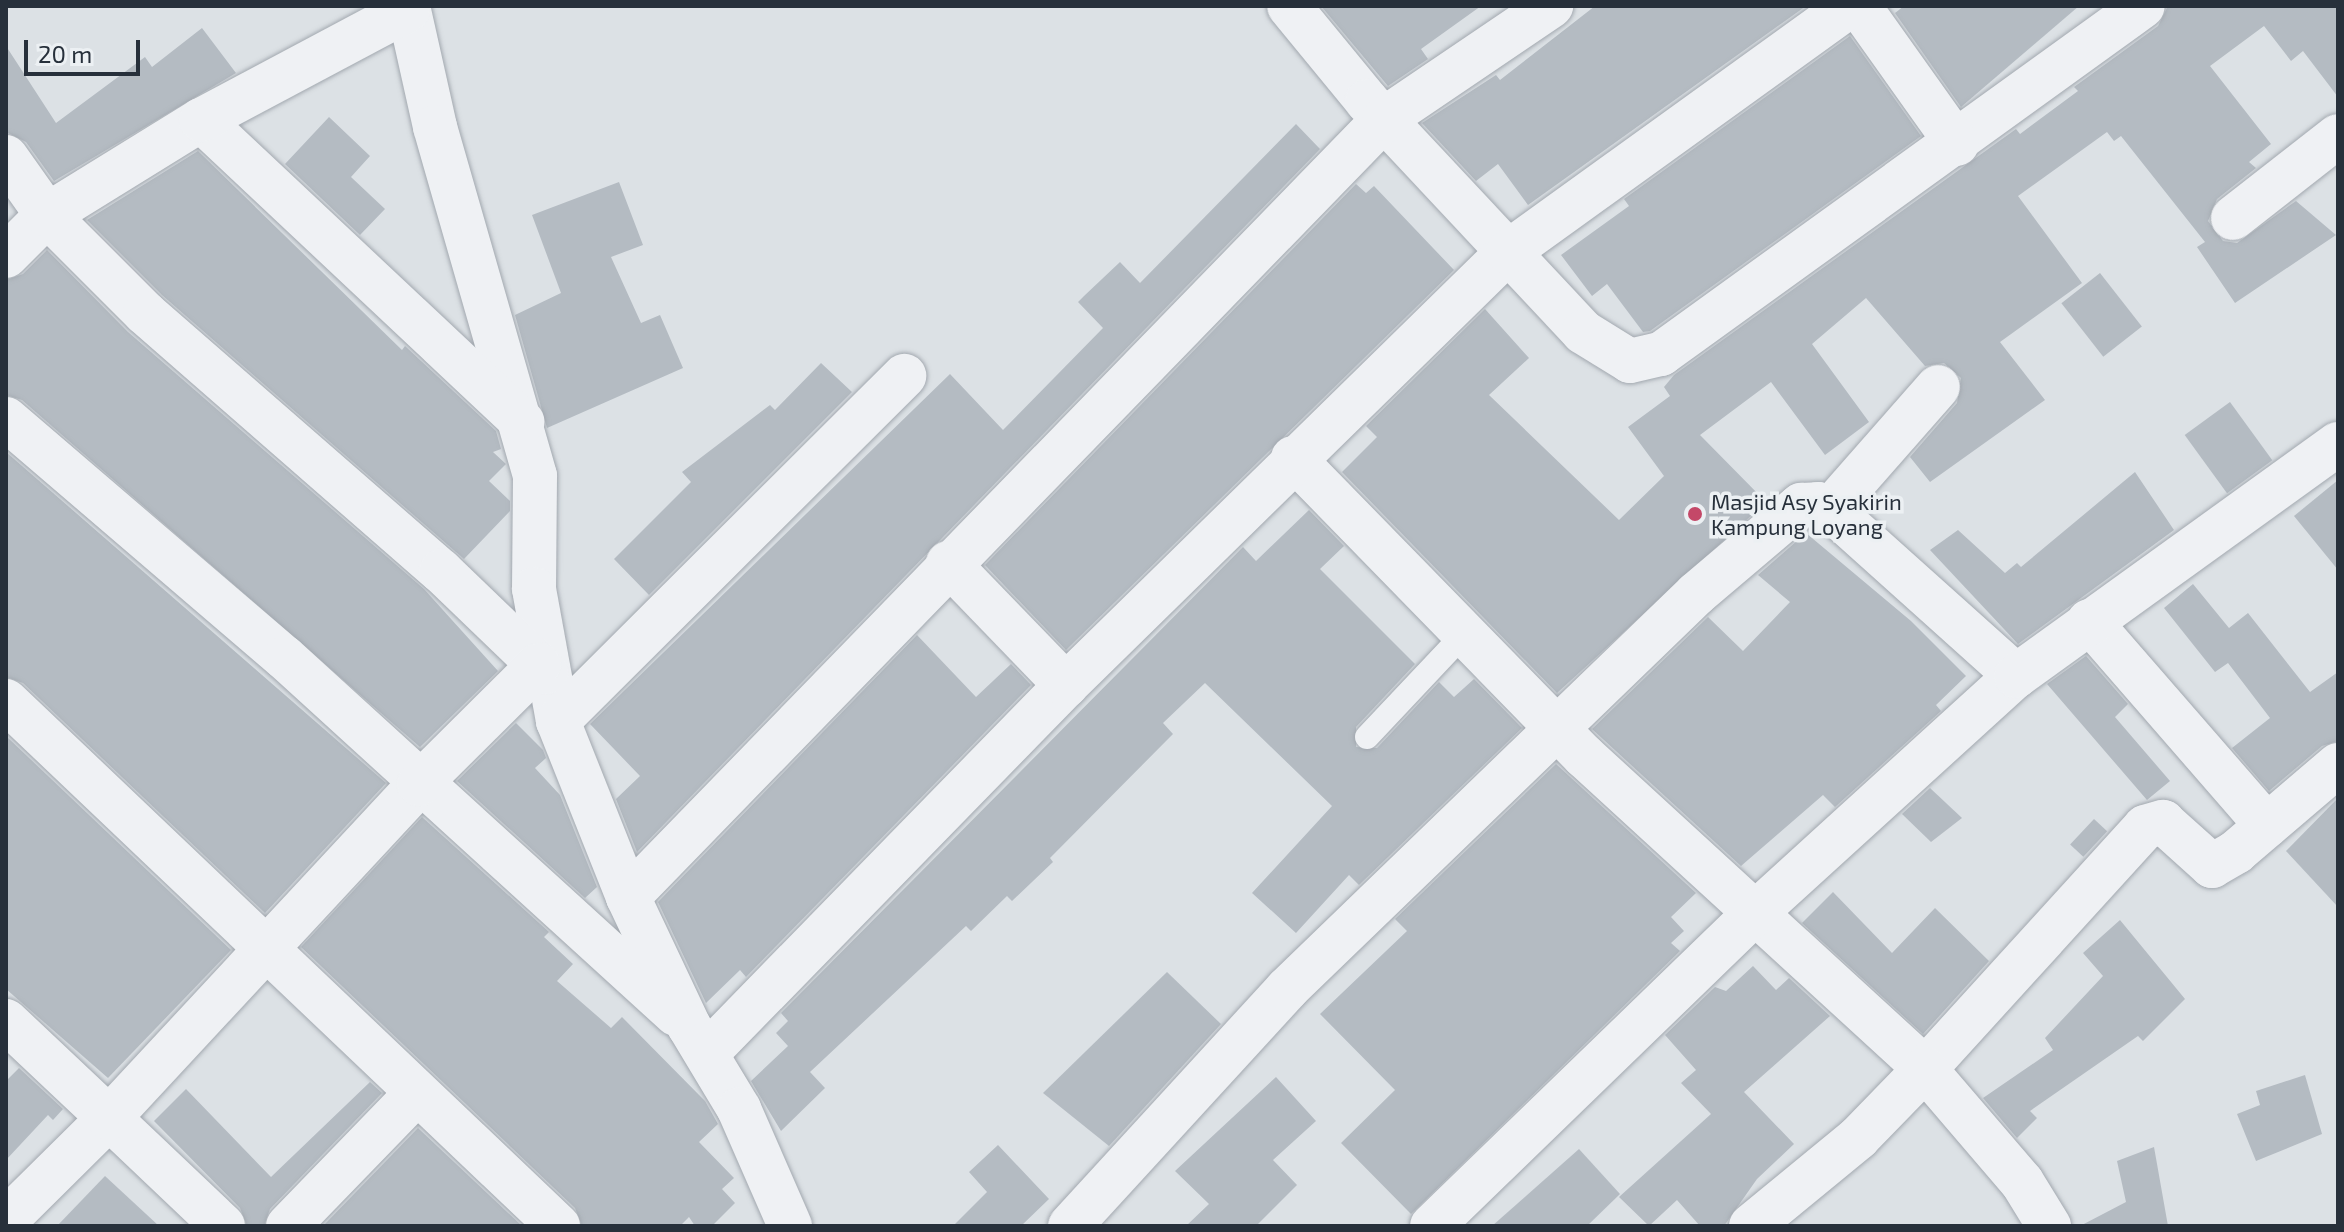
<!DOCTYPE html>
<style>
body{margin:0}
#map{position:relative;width:2344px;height:1232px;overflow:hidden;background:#dce1e5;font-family:"Exo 2",sans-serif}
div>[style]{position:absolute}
.building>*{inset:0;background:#b4bbc2;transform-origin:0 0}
.roads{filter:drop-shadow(0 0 2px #a2a8af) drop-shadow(0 0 2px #a2a8af)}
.lane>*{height:24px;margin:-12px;padding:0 12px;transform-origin:12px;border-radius:12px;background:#eff1f4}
.street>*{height:44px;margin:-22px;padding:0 22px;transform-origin:22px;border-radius:22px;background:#eff1f4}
.dots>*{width:22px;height:22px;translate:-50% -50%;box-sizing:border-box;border:4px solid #ecf0f3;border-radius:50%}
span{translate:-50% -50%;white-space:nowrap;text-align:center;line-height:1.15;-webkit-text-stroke:7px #ecf0f3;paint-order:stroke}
.poi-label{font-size:22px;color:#27303b}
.left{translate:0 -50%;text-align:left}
.frame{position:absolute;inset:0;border:8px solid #27303b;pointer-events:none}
.scale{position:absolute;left:24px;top:40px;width:116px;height:36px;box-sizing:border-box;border:4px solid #27303b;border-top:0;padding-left:10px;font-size:24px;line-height:28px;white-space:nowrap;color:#27303b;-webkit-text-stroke:6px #ecf0f3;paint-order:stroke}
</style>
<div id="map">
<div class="building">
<i style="clip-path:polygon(1321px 6px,1481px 6px,1421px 49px,1428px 59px,1388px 86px)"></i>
<i style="clip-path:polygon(1595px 6px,1806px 6px,1528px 205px,1498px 164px,1476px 181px,1422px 123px,1496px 75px,1500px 80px)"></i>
<i style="clip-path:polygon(1904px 6px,2079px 6px,1961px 107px,1895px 13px)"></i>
<i style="clip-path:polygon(2168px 6px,2338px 6px,2338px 97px,2303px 51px,2291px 61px,2264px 26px,2210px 66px,2271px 144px,2249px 162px,2256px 168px,2217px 199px,2208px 221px,2223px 241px,2237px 243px,2296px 201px,2336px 235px,2235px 303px,2197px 247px,2205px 242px,2121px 136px,2114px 141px,2107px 132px,2018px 196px,2082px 283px,2000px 342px,2045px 400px,1930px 482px,1910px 457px,1957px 403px,1961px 378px,1944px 363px,1925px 366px,1866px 298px,1812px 344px,1869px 422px,1825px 455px,1771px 382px,1700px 435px,1766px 502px,1557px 693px,1342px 472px,1377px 437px,1366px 426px,1485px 309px,1529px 358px,1489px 395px,1619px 520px,1664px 476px,1628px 427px,1670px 396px,1664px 387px,1674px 375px,2016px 129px,2020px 134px,2078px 91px,2074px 87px,2158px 26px)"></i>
<i style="clip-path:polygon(202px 28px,236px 73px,54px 181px,26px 142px,6px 132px,6px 46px,56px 123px,145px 57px,152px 67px)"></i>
<i style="clip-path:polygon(1850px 36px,1921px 136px,1650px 331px,1643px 332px,1607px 284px,1592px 296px,1561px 255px,1629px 206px,1624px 199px)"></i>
<i style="clip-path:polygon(329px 117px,370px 156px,351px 177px,385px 209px,360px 235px,285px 164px)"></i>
<i style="clip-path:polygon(1296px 124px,1320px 149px,637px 852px,616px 799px,640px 776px,590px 724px,950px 374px,1003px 430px,1103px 328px,1078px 302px,1084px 296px,1120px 262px,1140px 283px)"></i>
<i style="clip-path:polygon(198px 151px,402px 350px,405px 346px,496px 431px,501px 449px,493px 452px,506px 464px,489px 481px,510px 501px,510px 511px,464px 559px,162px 295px,87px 220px)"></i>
<i style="clip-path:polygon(619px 182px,643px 245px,611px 257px,641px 323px,660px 315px,683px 368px,547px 428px,515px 315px,561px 293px,532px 215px)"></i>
<i style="clip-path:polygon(1356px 184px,1366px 193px,1374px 186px,1454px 270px,1066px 650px,985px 565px)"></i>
<i style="clip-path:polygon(47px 250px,128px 332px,424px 589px,498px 671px,420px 747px,22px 400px,6px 395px,6px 280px,23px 274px)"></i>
<i style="left:2100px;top:273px;width:68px;height:49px;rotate:52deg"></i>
<i style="clip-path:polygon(821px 363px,852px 392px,649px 595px,614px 559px,691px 482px,682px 472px,770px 405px,775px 410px)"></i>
<i style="left:2230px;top:402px;width:72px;height:56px;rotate:54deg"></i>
<i style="clip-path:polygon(6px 452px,386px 783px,265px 913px,23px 683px,6px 677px)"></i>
<i style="clip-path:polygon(2135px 472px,2174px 530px,2018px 644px,1930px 550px,1958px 530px,2005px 573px,2017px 563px,2021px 567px)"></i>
<i style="clip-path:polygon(2338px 480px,2338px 570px,2294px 516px)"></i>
<i style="clip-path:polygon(1309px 510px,1344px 546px,1320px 569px,1415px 664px,1356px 727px,1356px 747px,1377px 748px,1439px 682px,1454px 697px,1474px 679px,1522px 728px,1359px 885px,1349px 875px,1296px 933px,1252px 893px,1332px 806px,1205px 683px,1163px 723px,1173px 734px,1050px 858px,1053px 862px,1012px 901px,1007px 896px,971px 931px,966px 926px,810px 1072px,825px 1088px,781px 1131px,751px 1081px,788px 1046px,776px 1033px,788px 1021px,781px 1013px,1243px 547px,1256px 561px)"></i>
<i style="clip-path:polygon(1806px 533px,1911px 621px,1966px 676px,1936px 705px,1941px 711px,1835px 807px,1823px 795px,1741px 866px,1592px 729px,1708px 617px,1743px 651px,1790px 602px,1758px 575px)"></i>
<i style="clip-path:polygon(2193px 584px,2229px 628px,2248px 613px,2310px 692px,2338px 672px,2338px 741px,2322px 746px,2269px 791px,2232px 748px,2270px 718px,2228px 663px,2215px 672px,2164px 608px)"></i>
<i style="clip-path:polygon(917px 635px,976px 697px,1011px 664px,1031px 685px,746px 977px,740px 970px,706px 1003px,658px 902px)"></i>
<i style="clip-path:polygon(2086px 656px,2128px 704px,2115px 717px,2170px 781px,2147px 800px,2047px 684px)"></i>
<i style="clip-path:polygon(516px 723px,543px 750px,546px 758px,535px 768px,560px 795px,597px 887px,585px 898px,457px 781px)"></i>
<i style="clip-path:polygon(6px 736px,231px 950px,108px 1078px,6px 989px)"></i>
<i style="clip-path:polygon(1556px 764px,1696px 893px,1671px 917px,1684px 931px,1671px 943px,1680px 951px,1411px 1214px,1341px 1143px,1395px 1090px,1320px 1014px,1407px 931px,1395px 919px)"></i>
<i style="clip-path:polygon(1930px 788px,1962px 818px,1931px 842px,1902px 814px)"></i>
<i style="clip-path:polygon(2338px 798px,2338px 907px,2286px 851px)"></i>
<i style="clip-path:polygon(422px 817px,549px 932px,544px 937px,573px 964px,557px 981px,611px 1028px,622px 1017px,705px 1101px,718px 1124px,699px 1142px,734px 1178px,722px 1189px,735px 1203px,712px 1226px,695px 1226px,689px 1217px,680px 1226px,582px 1226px,575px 1208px,301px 947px)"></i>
<i style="left:2094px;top:819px;width:18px;height:35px;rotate:43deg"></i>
<i style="clip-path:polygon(1833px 892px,1892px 953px,1935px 908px,1989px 961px,1923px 1034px,1802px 923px)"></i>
<i style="clip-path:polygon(2120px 920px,2185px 999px,2143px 1041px,2138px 1036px,2030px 1111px,2037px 1118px,2017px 1138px,1983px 1098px,2053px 1050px,2045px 1038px,2103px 976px,2083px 953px)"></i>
<i style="clip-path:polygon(1753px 966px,1776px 990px,1789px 978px,1830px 1016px,1744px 1092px,1794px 1144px,1757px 1179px,1724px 1226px,1700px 1226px,1677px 1200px,1649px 1226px,1619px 1197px,1711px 1114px,1681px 1083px,1696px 1070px,1665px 1035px,1715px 987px,1726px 991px)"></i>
<i style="clip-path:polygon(1167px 972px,1221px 1024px,1109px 1146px,1043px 1093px)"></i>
<i style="clip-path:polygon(19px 1068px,63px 1109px,53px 1120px,48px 1115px,6px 1160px,6px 1081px)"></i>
<i style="clip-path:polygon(2305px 1075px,2322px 1134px,2256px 1161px,2237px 1114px,2260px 1105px,2256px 1091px)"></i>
<i style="clip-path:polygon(1276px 1077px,1316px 1121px,1273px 1160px,1297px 1185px,1256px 1226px,1186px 1226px,1209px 1204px,1175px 1171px)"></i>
<i style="clip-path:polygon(370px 1082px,382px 1093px,270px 1209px,264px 1226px,247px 1226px,240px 1208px,154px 1121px,186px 1089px,271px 1177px)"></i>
<i style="clip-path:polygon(418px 1128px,522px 1226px,323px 1226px)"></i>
<i style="clip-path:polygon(998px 1145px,1049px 1199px,1021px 1226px,953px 1226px,987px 1192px,969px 1172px)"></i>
<i style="clip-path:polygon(2154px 1147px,2168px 1226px,2080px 1226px,2126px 1202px,2117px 1161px)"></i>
<i style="clip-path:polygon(1579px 1149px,1620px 1194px,1587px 1226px,1492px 1226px)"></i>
<i style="clip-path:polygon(105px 1176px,159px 1226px,57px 1226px)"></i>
</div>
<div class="roads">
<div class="lane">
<i style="left:1367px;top:737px;width:141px;rotate:-46.7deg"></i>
</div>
<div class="street">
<i style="left:408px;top:6px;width:124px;rotate:77.4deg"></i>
<i style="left:435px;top:127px;width:363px;rotate:74deg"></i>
<i style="left:535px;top:476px;width:113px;rotate:90.5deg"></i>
<i style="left:534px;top:589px;width:134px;rotate:79.7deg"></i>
<i style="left:558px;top:721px;width:189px;rotate:68.3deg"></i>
<i style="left:628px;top:897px;width:143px;rotate:64.7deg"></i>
<i style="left:689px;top:1026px;width:97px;rotate:58.9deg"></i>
<i style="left:739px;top:1109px;width:128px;rotate:66.4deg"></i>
<i style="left:1289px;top:6px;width:123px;rotate:50.6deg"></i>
<i style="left:1367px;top:101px;width:316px;rotate:46.9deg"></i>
<i style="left:1583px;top:332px;width:55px;rotate:31.7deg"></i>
<i style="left:1630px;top:361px;width:32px;rotate:-13deg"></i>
<i style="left:1661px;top:354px;width:594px;rotate:-35.83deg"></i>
<i style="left:1859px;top:6px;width:169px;rotate:54.6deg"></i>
<i style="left:201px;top:120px;width:441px;rotate:43.2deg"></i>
<i style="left:6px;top:157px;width:71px;rotate:54.7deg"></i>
<i style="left:47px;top:215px;width:139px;rotate:45deg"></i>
<i style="left:145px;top:313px;width:393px;rotate:41.1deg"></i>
<i style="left:441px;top:571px;width:146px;rotate:43.9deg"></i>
<i style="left:2233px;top:218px;width:133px;rotate:-38deg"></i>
<i style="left:6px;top:256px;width:58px;rotate:-45deg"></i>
<i style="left:47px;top:215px;width:181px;rotate:-31.7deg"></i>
<i style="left:201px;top:120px;width:234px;rotate:-28deg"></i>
<i style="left:6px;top:419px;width:367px;rotate:40.6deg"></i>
<i style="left:285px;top:658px;width:529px;rotate:42.32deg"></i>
<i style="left:1293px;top:458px;width:417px;rotate:45.7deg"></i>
<i style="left:1584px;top:756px;width:463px;rotate:42.5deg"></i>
<i style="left:1925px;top:1069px;width:327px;rotate:-47.7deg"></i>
<i style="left:2145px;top:827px;width:19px;rotate:-16deg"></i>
<i style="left:2163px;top:822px;width:66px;rotate:41.9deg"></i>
<i style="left:2212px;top:866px;width:28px;rotate:-30deg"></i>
<i style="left:2236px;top:852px;width:134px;rotate:-40.5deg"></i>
<i style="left:1829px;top:511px;width:165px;rotate:-48.7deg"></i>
<i style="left:948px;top:563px;width:170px;rotate:46deg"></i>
<i style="left:2089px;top:621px;width:271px;rotate:49deg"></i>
<i style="left:6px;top:701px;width:762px;rotate:43.56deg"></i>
<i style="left:558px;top:721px;width:489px;rotate:-44.9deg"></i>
<i style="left:628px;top:897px;width:1085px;rotate:-45.82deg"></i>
<i style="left:1384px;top:119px;width:202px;rotate:-34.1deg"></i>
<i style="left:6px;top:1021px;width:141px;rotate:43.3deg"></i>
<i style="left:109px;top:1118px;width:145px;rotate:135.3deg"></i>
<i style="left:707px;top:1053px;width:514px;rotate:-45.71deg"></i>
<i style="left:1066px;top:685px;width:619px;rotate:-44.41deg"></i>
<i style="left:1508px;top:252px;width:420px;rotate:-35.8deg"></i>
<i style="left:223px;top:1226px;width:157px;rotate:-136.5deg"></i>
<i style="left:109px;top:1118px;width:456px;rotate:-47.1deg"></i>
<i style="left:419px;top:784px;width:169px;rotate:-44.8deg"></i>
<i style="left:288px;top:1226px;width:185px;rotate:-45.9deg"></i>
<i style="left:1070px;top:1226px;width:321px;rotate:-47.5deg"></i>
<i style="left:1287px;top:989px;width:569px;rotate:-44deg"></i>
<i style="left:1696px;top:594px;width:138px;rotate:-40.3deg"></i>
<i style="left:1801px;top:505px;width:17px;rotate:-3deg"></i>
<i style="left:1818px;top:504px;width:25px;rotate:32deg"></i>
<i style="left:1839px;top:517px;width:238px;rotate:41.9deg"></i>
<i style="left:1432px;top:1226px;width:447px;rotate:-44.1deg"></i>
<i style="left:1753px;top:915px;width:355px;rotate:-42.3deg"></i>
<i style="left:2016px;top:676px;width:397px;rotate:-35.8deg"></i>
<i style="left:1751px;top:1226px;width:139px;rotate:-39.4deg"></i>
<i style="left:1858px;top:1138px;width:96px;rotate:-45.8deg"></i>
<i style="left:1925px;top:1069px;width:149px;rotate:49.4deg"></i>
<i style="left:2022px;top:1182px;width:52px;rotate:58.5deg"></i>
</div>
</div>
<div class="dots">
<i style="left:1695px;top:514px;background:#c44868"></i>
</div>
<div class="poi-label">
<span class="left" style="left:1711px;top:514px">Masjid Asy Syakirin<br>Kampung Loyang</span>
</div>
<div class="frame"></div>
<div class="scale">20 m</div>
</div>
